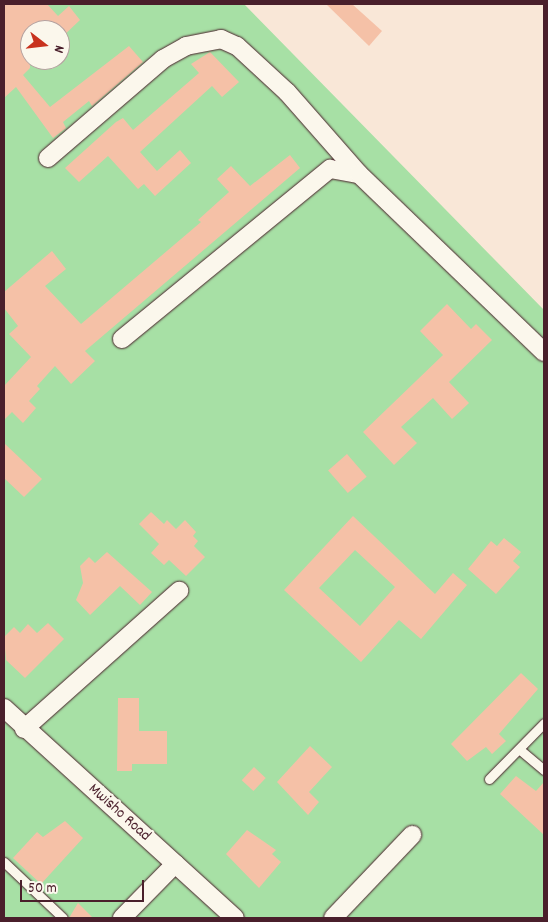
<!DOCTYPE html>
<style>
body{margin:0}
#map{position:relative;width:548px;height:922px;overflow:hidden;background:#f9e7d7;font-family:Dekko,sans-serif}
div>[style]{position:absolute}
.green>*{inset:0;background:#a7e0a5}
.building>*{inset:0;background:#f5c1a7;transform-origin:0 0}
.roads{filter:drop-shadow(0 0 1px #4a1f2b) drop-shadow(0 0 1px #4a1f2b)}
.lane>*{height:9px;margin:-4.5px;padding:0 4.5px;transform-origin:4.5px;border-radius:4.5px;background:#fbf7ec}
.street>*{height:18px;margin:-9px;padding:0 9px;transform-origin:9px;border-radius:9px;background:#fbf7ec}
span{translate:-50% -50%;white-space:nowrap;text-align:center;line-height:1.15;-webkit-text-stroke:4.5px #fbf7ec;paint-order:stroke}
.street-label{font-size:16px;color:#4a1f2b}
.frame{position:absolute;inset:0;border:5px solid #4a1f2b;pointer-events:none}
.north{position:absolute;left:20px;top:20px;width:50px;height:50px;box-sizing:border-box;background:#fbf7ec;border:1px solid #b4a19f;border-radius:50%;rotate:106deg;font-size:14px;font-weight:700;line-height:20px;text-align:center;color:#4a1f2b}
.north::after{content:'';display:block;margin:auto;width:18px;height:22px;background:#c8321e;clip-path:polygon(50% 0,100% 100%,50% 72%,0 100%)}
.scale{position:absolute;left:20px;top:880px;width:124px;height:22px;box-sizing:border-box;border:2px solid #4a1f2b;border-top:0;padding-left:6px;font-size:15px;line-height:18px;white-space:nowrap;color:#4a1f2b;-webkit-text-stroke:4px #fbf7ec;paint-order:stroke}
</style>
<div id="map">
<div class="green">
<i style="clip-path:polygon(evenodd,4px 4px,244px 4px,544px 310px,544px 918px,4px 918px,4px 4px,30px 30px,60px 30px,60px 60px,30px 60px,30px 30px)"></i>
</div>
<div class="building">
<i style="clip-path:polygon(4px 4px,47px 4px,58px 16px,69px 6px,80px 20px,60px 39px,60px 30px,30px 30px,30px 68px,23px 75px,50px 107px,129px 46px,143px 62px,92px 106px,89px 101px,63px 122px,66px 128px,53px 138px,16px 87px,4px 98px)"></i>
<i style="clip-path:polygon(326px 4px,352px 4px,382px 31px,369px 46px)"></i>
<i style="clip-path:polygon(210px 52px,239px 82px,222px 97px,212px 86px,140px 152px,157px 171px,180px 150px,191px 163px,155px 196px,144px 184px,138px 189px,108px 156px,79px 182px,65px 168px,116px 122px,123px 118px,133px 130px,199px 73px,191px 64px)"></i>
<i style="clip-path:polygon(290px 155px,300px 168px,85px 351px,95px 361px,71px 384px,55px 366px,37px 386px,40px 389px,29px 401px,36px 408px,23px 423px,12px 412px,4px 420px,4px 386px,31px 357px,9px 334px,18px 326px,4px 308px,4px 292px,52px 251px,66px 269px,45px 286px,81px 324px,201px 222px,198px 220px,229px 192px,217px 179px,231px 166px,250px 186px)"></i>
<i style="clip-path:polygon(447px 304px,471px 329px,476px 324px,492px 340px,449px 382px,469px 403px,452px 419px,433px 398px,401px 427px,417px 443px,394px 465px,363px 432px,443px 355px,420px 331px)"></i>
<i style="clip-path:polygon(4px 443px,42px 479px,24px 497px,4px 478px)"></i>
<i style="left:347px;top:454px;width:30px;height:25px;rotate:49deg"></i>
<i style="clip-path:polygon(151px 512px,164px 524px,167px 520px,176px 529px,185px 520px,196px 532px,193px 536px,198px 541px,194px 546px,205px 557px,186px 576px,169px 560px,164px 565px,151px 553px,159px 544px,139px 524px)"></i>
<i style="clip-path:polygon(evenodd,353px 516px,435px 594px,453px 573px,467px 585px,421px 639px,399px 620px,361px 662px,284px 590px,353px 516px,355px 550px,395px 587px,360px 626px,319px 588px,355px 550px)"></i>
<i style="clip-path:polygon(504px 538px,521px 552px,513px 561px,520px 567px,496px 594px,468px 569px,491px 541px,497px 546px)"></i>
<i style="clip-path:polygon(107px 552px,152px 592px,140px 605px,120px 586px,90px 615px,76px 600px,83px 583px,80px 566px,89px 557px,95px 563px)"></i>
<i style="clip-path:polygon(48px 623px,64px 639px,25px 678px,6px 660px,4px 637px,14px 627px,20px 633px,28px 624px,37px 633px)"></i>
<i style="clip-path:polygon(521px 673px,538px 689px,499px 734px,506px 741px,492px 754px,486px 747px,467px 761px,451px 744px)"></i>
<i style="clip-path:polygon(118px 698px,139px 698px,139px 731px,167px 731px,167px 764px,132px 764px,132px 771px,117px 771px)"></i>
<i style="clip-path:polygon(310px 746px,332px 767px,309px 792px,319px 802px,308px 815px,277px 782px)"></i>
<i style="left:254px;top:767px;width:16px;height:18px;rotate:43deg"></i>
<i style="clip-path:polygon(516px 776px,536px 791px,544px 782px,544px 835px,500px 794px)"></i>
<i style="clip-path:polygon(65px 821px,83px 838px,41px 884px,13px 858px,37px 832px,43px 837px)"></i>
<i style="clip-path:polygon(247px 830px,276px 850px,272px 854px,281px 862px,259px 888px,226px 854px)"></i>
<i style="clip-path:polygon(78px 903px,93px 918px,69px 918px)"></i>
</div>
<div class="roads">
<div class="lane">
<i style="left:519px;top:749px;width:33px;rotate:40deg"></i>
<i style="left:489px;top:779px;width:78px;rotate:-45.5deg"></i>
<i style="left:4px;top:862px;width:81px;rotate:43.5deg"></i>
</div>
<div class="street">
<i style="left:48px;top:158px;width:152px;rotate:-40.7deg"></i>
<i style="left:163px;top:59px;width:26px;rotate:-29deg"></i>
<i style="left:186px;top:46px;width:36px;rotate:-11deg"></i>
<i style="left:221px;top:39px;width:17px;rotate:24deg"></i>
<i style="left:237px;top:46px;width:68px;rotate:42.6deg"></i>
<i style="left:287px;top:92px;width:109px;rotate:48.7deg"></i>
<i style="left:122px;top:339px;width:269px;rotate:-39.3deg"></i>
<i style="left:330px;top:169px;width:29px;rotate:10deg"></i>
<i style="left:359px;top:174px;width:257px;rotate:43.9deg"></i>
<i style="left:4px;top:708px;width:312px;rotate:42.3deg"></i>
<i style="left:24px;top:729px;width:208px;rotate:-41.7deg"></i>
<i style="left:122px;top:918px;width:76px;rotate:-45.5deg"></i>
<i style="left:333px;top:918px;width:115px;rotate:-46.4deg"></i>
</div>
</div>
<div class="street-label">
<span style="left:119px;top:813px;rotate:42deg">Mwisho Road</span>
</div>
<div class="frame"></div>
<div class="north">N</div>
<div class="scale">50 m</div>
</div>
